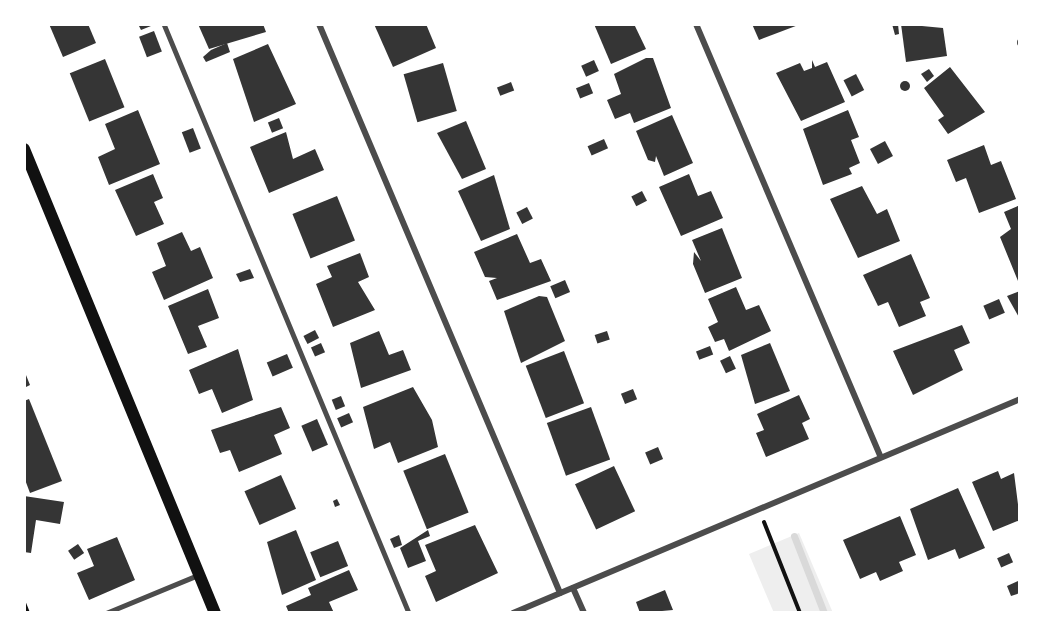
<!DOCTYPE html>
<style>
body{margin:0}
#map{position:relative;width:1044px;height:637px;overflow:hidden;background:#fff;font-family:"Open Sans",sans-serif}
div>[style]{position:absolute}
.green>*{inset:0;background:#eee}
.stream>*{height:7px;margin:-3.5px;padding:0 3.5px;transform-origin:3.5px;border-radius:3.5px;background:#d9d9d9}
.building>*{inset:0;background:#353535;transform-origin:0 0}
.round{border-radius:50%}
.path>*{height:4px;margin:-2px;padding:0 2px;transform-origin:2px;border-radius:2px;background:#111}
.service>*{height:4.5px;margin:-2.25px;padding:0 2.25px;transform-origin:2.25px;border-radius:2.25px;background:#4c4c4c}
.minor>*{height:6px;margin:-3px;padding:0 3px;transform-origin:3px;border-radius:3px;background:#4c4c4c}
.secondary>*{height:12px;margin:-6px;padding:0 6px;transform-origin:6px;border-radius:6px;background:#111}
span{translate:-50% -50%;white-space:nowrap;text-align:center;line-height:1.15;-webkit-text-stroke:4.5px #fff;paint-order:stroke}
.frame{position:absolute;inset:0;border:26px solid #fff;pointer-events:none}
</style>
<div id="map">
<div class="green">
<i style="clip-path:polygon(799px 533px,833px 613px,774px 613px,749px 554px)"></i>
</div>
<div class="stream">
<i style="left:794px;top:536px;width:83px;rotate:68.7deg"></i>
</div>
<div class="building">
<i style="clip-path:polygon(49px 24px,88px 24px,96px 43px,63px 57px)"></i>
<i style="clip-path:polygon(138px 24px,150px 24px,151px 26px,141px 30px)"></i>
<i style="clip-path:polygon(198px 24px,263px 24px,266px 32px,209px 49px)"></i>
<i style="clip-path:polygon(374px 24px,426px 24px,436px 48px,393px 67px)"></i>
<i style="clip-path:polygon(594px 24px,634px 24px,646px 49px,611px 64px)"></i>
<i style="clip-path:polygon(752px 24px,801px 24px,759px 40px)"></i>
<i style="clip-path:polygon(892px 24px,898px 24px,899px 34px,895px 35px)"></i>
<i style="clip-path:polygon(901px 24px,943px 28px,947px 56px,906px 62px)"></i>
<i style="left:154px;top:31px;width:22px;height:16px;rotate:69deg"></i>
<i style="clip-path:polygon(227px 43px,230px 52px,206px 62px,203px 57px,211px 50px)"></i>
<i style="clip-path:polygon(268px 44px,296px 104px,254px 122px,233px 59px)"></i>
<i style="clip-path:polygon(646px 58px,653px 58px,671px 108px,634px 123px,630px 113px,615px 119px,607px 100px,621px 94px,614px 74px)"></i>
<i style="left:105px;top:59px;width:52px;height:38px;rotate:68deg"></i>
<i style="left:594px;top:60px;width:12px;height:14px;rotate:66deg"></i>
<i style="clip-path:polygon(812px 60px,815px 67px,827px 62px,845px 102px,801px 121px,776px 73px,800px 63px,804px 71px,812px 68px)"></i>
<i style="left:443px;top:63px;width:50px;height:41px;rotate:74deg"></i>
<i style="clip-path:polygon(950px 67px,985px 112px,948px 134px,938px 120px,944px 116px,924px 88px)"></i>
<i style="clip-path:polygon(929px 69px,934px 76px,927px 82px,921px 74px)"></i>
<i style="left:856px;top:74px;width:18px;height:14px;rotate:63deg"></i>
<i class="round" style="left:900px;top:81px;width:10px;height:10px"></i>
<i style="left:511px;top:82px;width:9px;height:15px;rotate:69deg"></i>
<i style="left:589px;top:83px;width:11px;height:14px;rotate:68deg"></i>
<i style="clip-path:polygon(138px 110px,160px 164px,109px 185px,98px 157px,115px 149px,105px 124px)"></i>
<i style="clip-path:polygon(848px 110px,859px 137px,851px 140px,860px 163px,849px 168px,852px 174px,823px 185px,803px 129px)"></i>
<i style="clip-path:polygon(672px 115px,693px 163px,664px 176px,656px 156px,655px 162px,648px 160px,636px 131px)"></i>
<i style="left:279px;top:118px;width:11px;height:12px;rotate:68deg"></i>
<i style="clip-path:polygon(466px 121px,486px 169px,462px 179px,437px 133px)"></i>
<i style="left:193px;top:128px;width:22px;height:12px;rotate:69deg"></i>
<i style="clip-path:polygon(286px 132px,293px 159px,315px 149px,324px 170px,269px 193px,250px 147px)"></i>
<i style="left:604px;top:139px;width:10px;height:18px;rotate:66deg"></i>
<i style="left:885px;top:141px;width:17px;height:17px;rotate:62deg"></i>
<i style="clip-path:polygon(984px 145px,991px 165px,1001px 161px,1016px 199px,979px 213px,966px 178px,956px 182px,947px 160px)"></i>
<i style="clip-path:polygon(153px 174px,163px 198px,154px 202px,164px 224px,136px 236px,115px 190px)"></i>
<i style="clip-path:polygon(689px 174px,698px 196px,711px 191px,723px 218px,681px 236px,659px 187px)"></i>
<i style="clip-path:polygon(494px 175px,510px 229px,481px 241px,458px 191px)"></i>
<i style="clip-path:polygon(862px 186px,877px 214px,887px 209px,900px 241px,858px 258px,830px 199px)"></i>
<i style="left:642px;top:191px;width:11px;height:12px;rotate:63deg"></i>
<i style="left:337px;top:196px;width:48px;height:48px;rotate:68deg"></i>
<i style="clip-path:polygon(1020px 205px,1020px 280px,1018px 281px,1000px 237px,1011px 229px,1004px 212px)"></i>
<i style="left:527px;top:207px;width:13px;height:12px;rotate:63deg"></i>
<i style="clip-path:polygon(722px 228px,742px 278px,705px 293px,693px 264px,694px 252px,701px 261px,692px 240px)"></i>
<i style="clip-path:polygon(182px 232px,191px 251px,200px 247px,213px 278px,164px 300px,152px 272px,166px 266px,157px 243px)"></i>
<i style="clip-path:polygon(517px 234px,530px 263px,541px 259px,551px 281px,497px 300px,489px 281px,497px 278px,485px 277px,474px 252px)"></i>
<i style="clip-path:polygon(360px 253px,369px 277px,358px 282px,375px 310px,333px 327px,316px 284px,332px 277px,327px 266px)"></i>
<i style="clip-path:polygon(911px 254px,930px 298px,920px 302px,926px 316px,899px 327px,888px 302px,878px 306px,863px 275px)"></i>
<i style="clip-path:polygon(250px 269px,254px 278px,240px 282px,236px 274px)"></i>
<i style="left:565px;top:280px;width:13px;height:16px;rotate:67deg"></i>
<i style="clip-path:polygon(736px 287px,746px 310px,759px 305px,771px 331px,729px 351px,724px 339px,715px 342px,708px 327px,718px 322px,708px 299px)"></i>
<i style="clip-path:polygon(208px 289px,219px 318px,198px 326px,207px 347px,188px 354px,168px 306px)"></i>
<i style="clip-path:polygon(1020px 291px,1020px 319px,1007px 296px)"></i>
<i style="clip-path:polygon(539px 296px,547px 297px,565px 341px,521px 363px,504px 311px)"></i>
<i style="left:999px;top:299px;width:15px;height:17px;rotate:67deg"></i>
<i style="clip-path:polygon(962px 325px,970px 343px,954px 350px,963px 370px,913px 395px,893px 351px)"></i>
<i style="left:315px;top:330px;width:9px;height:13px;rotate:63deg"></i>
<i style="clip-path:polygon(379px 331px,389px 355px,403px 350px,411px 370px,361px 388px,350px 343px)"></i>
<i style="left:607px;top:331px;width:9px;height:13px;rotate:72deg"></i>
<i style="left:321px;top:343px;width:10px;height:11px;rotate:66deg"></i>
<i style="clip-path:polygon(770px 343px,790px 391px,755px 404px,741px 355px)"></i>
<i style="left:710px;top:346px;width:9px;height:15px;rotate:69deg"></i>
<i style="clip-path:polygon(238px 349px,253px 400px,222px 413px,212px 389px,199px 394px,189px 370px)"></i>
<i style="left:564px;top:351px;width:56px;height:41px;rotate:69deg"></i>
<i style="left:287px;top:354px;width:15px;height:22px;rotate:67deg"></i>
<i style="left:730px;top:356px;width:14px;height:11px;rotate:65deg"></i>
<i style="clip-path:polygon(24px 370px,30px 385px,24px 388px)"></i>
<i style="clip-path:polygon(413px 387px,432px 420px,438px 447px,398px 463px,390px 442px,374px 449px,363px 407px)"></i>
<i style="left:633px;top:389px;width:11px;height:13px;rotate:68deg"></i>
<i style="clip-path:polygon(799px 395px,810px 419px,802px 423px,809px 439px,766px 457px,756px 433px,764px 430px,757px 414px)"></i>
<i style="left:341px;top:396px;width:11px;height:10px;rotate:68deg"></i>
<i style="clip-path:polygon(29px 399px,62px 481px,30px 493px,24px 477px,24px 401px)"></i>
<i style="clip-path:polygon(281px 407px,290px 428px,274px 435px,282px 454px,239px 472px,230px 450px,220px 453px,211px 430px)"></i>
<i style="left:591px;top:407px;width:56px;height:47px;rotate:70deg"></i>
<i style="left:349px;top:413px;width:10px;height:13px;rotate:66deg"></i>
<i style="left:317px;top:419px;width:28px;height:17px;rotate:67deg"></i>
<i style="left:658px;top:447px;width:13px;height:14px;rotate:67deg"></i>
<i style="left:445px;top:454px;width:63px;height:45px;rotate:68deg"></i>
<i style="left:614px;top:466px;width:50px;height:43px;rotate:65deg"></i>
<i style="clip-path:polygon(998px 471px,1001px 479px,1014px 473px,1020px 520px,993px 531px,972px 482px)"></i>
<i style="left:281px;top:475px;width:37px;height:40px;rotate:66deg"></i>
<i style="clip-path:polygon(958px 488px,985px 548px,959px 559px,955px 549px,928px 560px,910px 509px)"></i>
<i style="clip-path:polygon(24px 496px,64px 502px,60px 524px,36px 520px,31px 553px,24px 552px)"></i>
<i style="clip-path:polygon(337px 499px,340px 505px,335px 507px,333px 501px)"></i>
<i style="clip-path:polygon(900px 516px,916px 555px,899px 562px,903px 571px,880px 581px,876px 572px,860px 579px,843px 540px)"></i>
<i style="clip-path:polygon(475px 525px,498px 573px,436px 602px,425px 576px,436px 571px,425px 545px)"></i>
<i style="clip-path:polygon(296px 530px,316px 580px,282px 595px,267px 542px)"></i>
<i style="clip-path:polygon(428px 530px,430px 536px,418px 541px,426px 561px,408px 568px,400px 548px)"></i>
<i style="clip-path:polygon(399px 535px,402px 545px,394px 548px,390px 539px)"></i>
<i style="clip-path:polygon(117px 537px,135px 580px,89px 600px,77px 573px,94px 566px,87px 549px)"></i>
<i style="left:338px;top:541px;width:27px;height:30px;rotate:68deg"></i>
<i style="left:78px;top:544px;width:11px;height:12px;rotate:56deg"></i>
<i style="left:1009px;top:553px;width:10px;height:13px;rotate:66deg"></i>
<i style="clip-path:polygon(349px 570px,358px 590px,329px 602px,334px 613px,289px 613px,286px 606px,311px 595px,308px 588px)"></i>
<i style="clip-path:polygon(1018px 581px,1020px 593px,1011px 596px,1007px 586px)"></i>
<i style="clip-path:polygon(665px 590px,673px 610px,640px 613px,636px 602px)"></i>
</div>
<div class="path">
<i style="left:764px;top:522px;width:98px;rotate:68.4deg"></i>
<i style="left:24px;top:603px;width:11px;rotate:68deg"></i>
</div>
<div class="service">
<i style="left:164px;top:24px;width:638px;rotate:67.41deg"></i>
<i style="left:106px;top:613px;width:100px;rotate:-22.4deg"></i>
</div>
<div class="minor">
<i style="left:319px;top:24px;width:618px;rotate:67.04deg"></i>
<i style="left:696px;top:24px;width:471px;rotate:66.9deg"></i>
<i style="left:1020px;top:42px;width:1px;rotate:90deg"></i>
<i style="left:573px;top:588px;width:27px;rotate:66deg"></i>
<i style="left:513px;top:613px;width:550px;rotate:-22.88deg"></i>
</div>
<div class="secondary">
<i style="left:24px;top:149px;width:502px;rotate:67.63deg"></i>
</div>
<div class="frame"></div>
</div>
